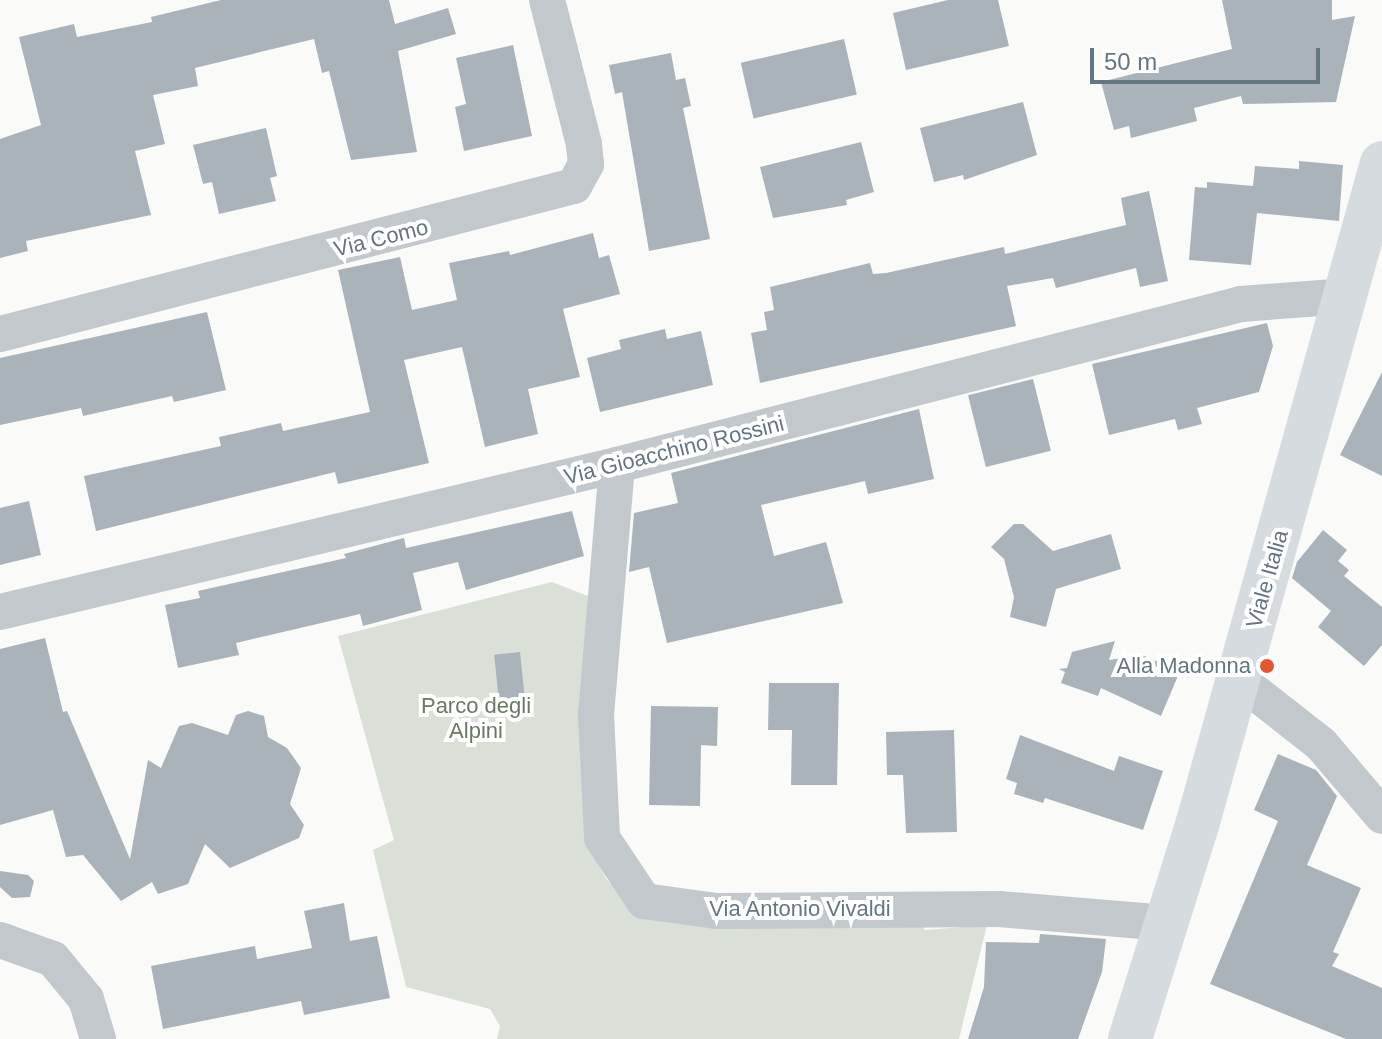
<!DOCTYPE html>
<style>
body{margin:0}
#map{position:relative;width:1382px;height:1039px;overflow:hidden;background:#fafaf8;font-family:Helvetica,sans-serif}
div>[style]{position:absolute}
.green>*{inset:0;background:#dadfd7}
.building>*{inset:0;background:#aab3b9;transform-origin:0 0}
.street>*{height:36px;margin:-18px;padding:0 18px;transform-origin:18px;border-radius:18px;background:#c3c8cc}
.secondary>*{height:44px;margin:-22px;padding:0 22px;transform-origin:22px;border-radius:22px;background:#d6dbdf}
.dots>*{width:22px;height:22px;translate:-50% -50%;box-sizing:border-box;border:4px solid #fff;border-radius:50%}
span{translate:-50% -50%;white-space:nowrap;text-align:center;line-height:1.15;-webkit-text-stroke:8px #fff;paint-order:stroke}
.street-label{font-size:22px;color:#657683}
.poi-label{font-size:22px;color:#657683}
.right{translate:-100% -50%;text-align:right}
.park-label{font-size:22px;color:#687a64}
.scale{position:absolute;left:1090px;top:48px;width:230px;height:36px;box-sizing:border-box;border:4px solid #657683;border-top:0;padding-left:10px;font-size:24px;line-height:28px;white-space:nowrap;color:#657683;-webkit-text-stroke:6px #fff;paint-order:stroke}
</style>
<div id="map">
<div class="green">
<i style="clip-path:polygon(552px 582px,588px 596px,590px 849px,607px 880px,632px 900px,922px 925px,925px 930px,987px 925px,959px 1039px,497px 1039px,500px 1026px,490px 1009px,406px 987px,373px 850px,394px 840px,338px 636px)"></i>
</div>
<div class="building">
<i style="clip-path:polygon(221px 0,389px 0,395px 24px,448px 8px,456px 34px,398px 51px,417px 152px,351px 160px,329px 71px,322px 73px,314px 39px,195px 68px,198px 86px,153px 95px,165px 144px,135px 151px,151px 215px,26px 241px,28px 251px,0 258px,0 139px,41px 125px,19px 37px,74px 24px,77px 37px,152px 22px,151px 17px)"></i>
<i style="clip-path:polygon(948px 0,998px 0,1009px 46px,906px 70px,893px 13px)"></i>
<i style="clip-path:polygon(1222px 0,1332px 0,1332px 20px,1355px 16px,1336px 102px,1243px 104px,1241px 96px,1194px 108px,1197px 121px,1131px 138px,1129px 126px,1114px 130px,1101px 82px,1232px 49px)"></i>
<i style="left:844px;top:39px;width:57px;height:106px;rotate:77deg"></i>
<i style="clip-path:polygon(513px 45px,532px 136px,464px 151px,455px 107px,466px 104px,456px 58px)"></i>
<i style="clip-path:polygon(671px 53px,676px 80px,685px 78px,691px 106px,683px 108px,710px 239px,649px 251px,622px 92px,615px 94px,609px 65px)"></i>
<i style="clip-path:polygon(1023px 102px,1037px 155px,964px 180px,963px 175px,934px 182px,920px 128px)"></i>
<i style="clip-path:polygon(266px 128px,277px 176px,270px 178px,276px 201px,219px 214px,212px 182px,203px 184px,193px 145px)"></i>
<i style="clip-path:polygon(861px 142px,874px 192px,846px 200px,847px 205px,773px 218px,760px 167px)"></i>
<i style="clip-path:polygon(1299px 161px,1343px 165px,1339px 221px,1257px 213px,1251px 265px,1189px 260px,1195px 187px,1207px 188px,1207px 182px,1253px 186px,1255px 166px,1299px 169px)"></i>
<i style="clip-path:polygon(1149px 191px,1168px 281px,1140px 287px,1136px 268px,1056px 288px,1053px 278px,1007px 286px,1016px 326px,760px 383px,751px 333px,767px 330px,764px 312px,774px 310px,770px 287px,870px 263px,873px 274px,886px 273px,1004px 247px,1005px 254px,1126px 225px,1121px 198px)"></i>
<i style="clip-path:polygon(593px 233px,599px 258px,609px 255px,620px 294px,563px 309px,580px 377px,528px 389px,538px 434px,485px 447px,462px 347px,404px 360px,429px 463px,338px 484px,335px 472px,96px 531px,84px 476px,221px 446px,219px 437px,281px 423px,283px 431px,370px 412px,338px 270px,400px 257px,412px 310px,457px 300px,449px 263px,509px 251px,510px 255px)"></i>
<i style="clip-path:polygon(207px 312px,226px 390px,174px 402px,172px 396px,83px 416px,81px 408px,0 425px,0 358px)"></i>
<i style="clip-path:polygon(1267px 323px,1273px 346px,1259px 392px,1197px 408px,1202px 424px,1178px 430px,1175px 419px,1109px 435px,1092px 364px)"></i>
<i style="clip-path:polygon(665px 329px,667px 339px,701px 331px,713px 385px,600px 412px,587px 358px,621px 349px,619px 340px)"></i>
<i style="clip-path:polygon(1382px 372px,1382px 476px,1340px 455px)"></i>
<i style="left:1033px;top:379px;width:74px;height:67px;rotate:76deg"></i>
<i style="clip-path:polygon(919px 409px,934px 479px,868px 494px,865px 481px,761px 505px,774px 556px,826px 542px,843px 603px,667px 643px,649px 567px,629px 572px,634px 513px,678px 503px,671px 473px)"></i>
<i style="clip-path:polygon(29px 501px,41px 555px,0 565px,0 508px)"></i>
<i style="clip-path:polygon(572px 511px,584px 556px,466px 590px,458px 562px,413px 573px,422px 610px,363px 626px,360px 614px,236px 643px,239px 655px,178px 668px,165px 605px,200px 598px,198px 591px,346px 558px,344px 554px,404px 538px,406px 548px)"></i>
<i style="clip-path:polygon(1014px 524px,1023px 524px,1053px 551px,1111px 534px,1121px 569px,1056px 589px,1046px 627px,1010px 617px,1014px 597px,1004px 559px,991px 547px)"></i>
<i style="clip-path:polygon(1323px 530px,1347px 550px,1338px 561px,1349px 570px,1344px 576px,1382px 607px,1382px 645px,1364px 666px,1318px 627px,1331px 611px,1292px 578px,1297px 562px)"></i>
<i style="clip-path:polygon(45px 638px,63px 712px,67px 711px,130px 859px,148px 760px,161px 768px,179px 726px,192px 723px,228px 735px,236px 715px,248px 711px,264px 716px,268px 737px,287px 748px,301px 768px,290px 804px,304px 825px,299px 838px,230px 868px,205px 844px,188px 884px,158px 894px,152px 882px,121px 901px,83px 855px,66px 857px,53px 810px,0 825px,0 649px)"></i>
<i style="clip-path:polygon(1115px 641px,1109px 660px,1142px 655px,1180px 671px,1161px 716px,1101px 688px,1098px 696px,1061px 683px,1065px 672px,1059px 669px,1067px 668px,1072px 652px)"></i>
<i style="left:520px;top:652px;width:61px;height:26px;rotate:84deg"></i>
<i style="clip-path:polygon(769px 683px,839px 683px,837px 785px,791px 785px,792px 730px,768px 730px)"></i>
<i style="clip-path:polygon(651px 706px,718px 707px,717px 746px,701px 745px,700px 806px,649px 805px)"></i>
<i style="clip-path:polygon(954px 730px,957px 832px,906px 833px,903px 775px,887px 775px,886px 732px)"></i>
<i style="clip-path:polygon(1020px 735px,1114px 771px,1119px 756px,1163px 771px,1143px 830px,1045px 798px,1043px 803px,1014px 794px,1017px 783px,1006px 779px)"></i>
<i style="clip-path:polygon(1278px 754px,1316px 770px,1337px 796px,1307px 865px,1361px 888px,1333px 952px,1339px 954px,1332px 966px,1382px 988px,1382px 1039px,1346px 1039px,1210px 984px,1278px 821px,1254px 810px)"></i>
<i style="clip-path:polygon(0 871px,28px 875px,34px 881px,30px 897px,12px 898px,0 887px)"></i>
<i style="clip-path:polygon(344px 903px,350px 941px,377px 936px,390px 998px,304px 1015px,301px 1001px,163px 1029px,151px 966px,255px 946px,257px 959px,312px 948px,304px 911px)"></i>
<i style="clip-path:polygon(1040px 934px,1106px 939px,1102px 972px,1078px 1039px,968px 1039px,984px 987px,986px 942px,1039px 943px)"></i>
</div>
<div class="street">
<i style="left:0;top:334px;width:593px;rotate:-14.46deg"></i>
<i style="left:574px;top:186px;width:25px;rotate:-61deg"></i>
<i style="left:586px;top:164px;width:20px;rotate:-96deg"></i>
<i style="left:584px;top:144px;width:149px;rotate:-104.4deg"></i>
<i style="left:617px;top:465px;width:250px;rotate:94.8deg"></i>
<i style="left:596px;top:714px;width:124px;rotate:87.2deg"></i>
<i style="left:602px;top:838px;width:76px;rotate:56.3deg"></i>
<i style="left:644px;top:901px;width:73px;rotate:7.9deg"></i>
<i style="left:716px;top:911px;width:283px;rotate:-0.4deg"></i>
<i style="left:999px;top:909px;width:168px;rotate:4.8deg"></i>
<i style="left:0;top:612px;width:634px;rotate:-13.4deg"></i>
<i style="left:617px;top:465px;width:644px;rotate:-14.47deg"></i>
<i style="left:1241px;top:304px;width:107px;rotate:-4.3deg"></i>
<i style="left:1238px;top:679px;width:105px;rotate:38.1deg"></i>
<i style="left:1321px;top:744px;width:94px;rotate:49.7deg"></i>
<i style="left:0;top:940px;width:56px;rotate:19.7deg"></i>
<i style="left:53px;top:959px;width:52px;rotate:50.5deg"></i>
<i style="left:86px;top:999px;width:42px;rotate:73.3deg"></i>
</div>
<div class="secondary">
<i style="left:1130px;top:1039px;width:227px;rotate:-72.6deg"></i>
<i style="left:1198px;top:822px;width:684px;rotate:-74.4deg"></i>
</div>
<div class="dots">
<i style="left:1267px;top:666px;background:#e4572e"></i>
</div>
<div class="street-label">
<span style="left:381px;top:238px;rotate:-14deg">Via Como</span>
<span style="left:674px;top:450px;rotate:-14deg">Via Gioacchino Rossini</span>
<span style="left:1267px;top:579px;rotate:-74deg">Viale Italia</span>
<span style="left:800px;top:909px">Via Antonio Vivaldi</span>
</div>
<div class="poi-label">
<span class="right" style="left:1251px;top:666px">Alla Madonna</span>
</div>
<div class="park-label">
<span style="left:476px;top:718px">Parco degli<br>Alpini</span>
</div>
<div class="scale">50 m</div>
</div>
